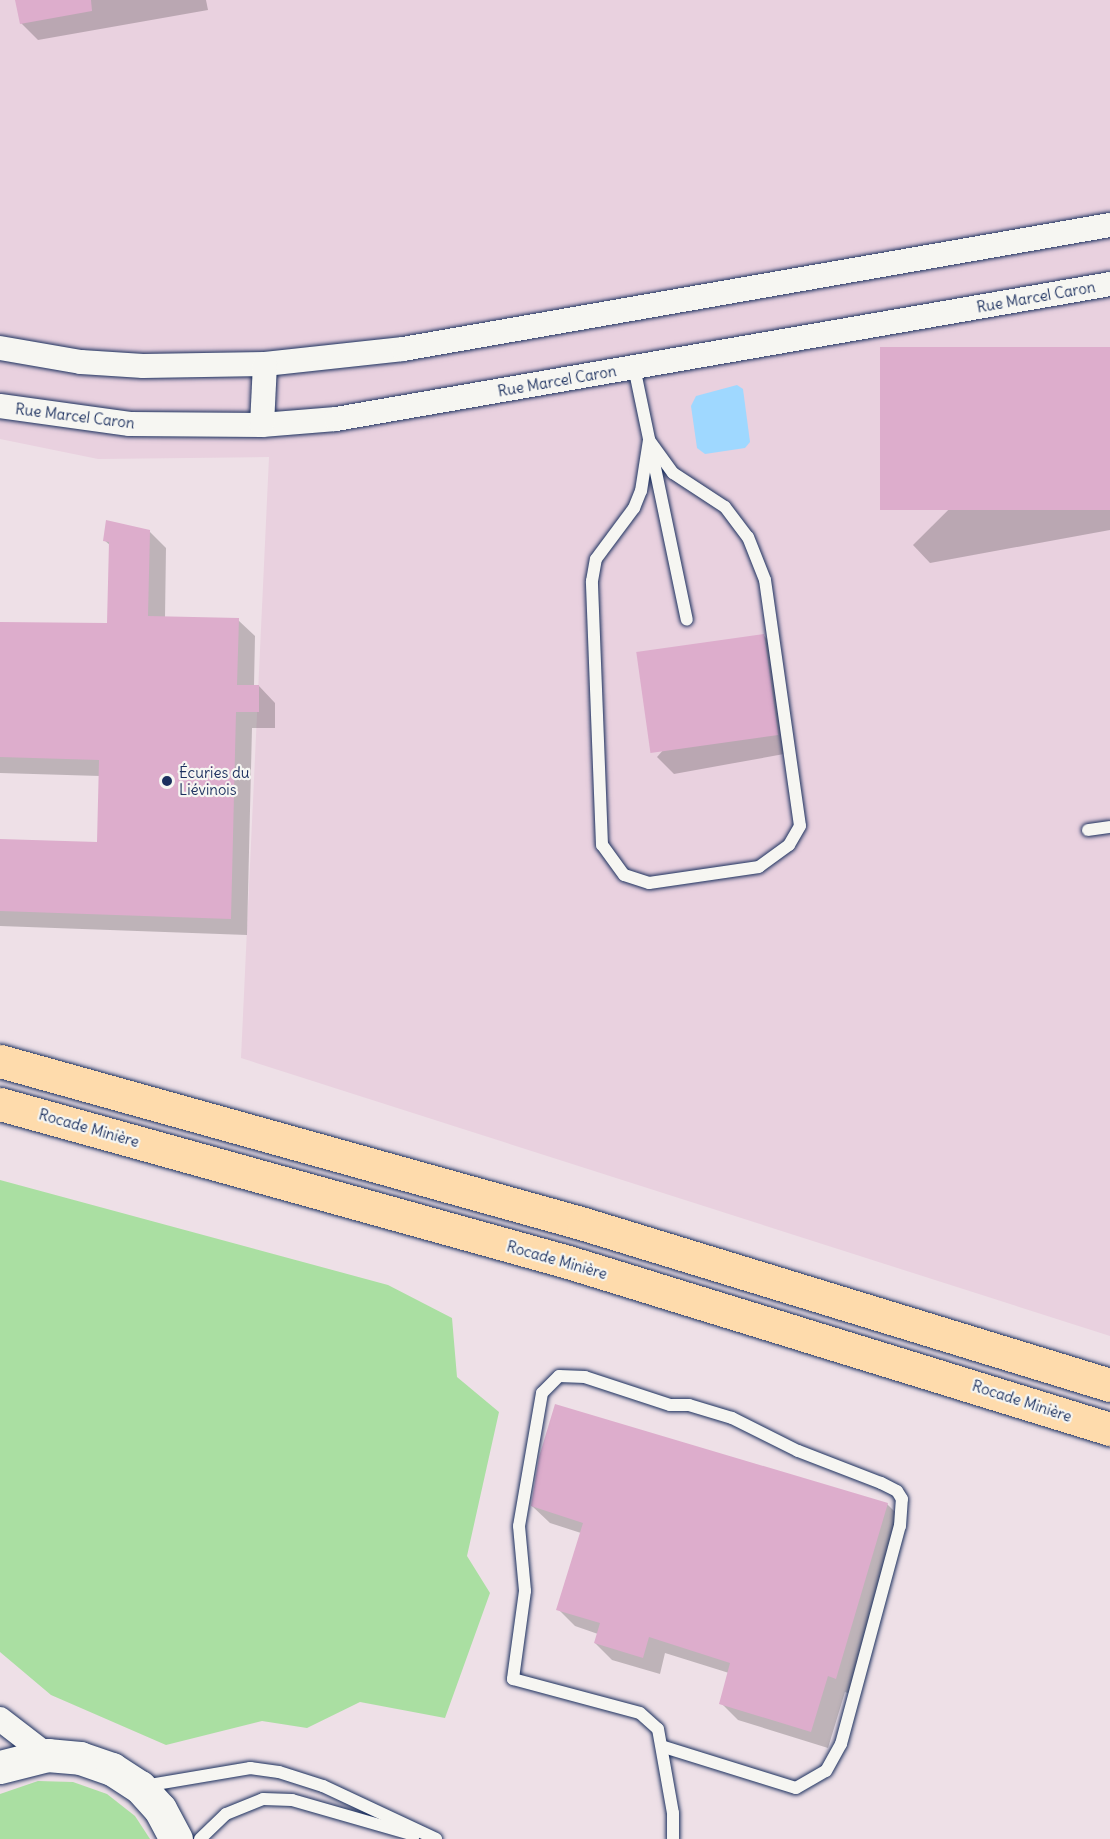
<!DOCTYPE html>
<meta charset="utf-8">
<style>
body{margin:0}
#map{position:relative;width:1110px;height:1839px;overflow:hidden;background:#eee0e7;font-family:Delius,sans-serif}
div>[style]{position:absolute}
.built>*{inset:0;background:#e9d1df}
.green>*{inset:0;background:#aadfa2}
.water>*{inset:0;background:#9fd8ff}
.shadow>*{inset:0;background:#0003}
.building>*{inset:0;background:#ddadcc;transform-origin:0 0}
.roads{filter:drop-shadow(0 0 2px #1b2f5e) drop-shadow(0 0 2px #1b2f5e)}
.lane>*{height:12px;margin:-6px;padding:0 6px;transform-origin:6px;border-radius:6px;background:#f6f6f2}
.street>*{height:24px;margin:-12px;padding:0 12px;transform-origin:12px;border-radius:12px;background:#f6f6f2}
.secondary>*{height:33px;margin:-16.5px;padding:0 16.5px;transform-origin:16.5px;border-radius:16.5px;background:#f6f6f2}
.highway>*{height:33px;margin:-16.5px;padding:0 16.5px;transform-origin:16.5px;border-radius:16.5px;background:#fedbac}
.dots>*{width:16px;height:16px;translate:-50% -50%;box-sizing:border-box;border:3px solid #f6f6f2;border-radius:50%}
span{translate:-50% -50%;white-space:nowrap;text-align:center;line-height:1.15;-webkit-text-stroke:4.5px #f6f6f2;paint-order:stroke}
.street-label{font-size:15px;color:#1b2f5e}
.poi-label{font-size:15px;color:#1b2f5e}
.left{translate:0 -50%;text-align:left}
</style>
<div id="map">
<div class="built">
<i style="clip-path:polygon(0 0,1110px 0,1110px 1336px,241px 1058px,269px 457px,98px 459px,0 439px)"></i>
</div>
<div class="green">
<i style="clip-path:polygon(0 1180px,388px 1285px,452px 1318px,457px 1377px,499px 1412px,467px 1556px,490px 1593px,445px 1718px,360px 1702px,307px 1728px,262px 1721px,166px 1745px,51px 1695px,0 1652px)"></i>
<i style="clip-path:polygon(38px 1781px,73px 1782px,107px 1794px,135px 1816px,150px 1839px,0 1839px,0 1794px)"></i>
</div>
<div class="water">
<i style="clip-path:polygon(737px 385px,743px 389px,750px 442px,745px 448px,705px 454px,697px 448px,691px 406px,696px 396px)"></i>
</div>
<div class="shadow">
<i style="clip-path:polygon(17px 0,206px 0,208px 10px,38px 40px,21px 23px)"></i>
<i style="clip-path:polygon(1110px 349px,1110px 530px,930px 563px,913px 545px)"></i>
<i style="clip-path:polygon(150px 532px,166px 548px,165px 618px,238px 620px,255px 636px,254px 686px,259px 686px,275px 703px,275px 728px,252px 728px,247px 935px,0 926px,0 840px,99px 844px,100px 776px,0 773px,0 623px,108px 625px,111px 546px,104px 540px)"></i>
<i style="clip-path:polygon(764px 636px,781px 653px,795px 752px,674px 774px,657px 757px)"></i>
<i style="clip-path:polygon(887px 1504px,904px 1521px,853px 1695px,845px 1692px,828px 1748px,738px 1720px,721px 1703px,729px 1673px,665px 1653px,660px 1674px,612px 1660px,595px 1643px,598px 1634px,575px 1626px,558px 1609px,581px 1533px,550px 1523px,532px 1506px)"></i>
</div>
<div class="building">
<i style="clip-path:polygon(15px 0,91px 0,92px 11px,20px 24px)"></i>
<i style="left:1110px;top:347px;width:163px;height:230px;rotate:90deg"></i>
<i style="clip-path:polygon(106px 520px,150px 530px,148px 616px,239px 618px,237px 685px,259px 685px,259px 712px,236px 712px,231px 919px,0 911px,0 839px,97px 842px,99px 760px,0 757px,0 622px,107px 623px,109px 542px,103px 541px)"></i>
<i style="left:764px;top:634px;width:102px;height:129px;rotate:82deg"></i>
<i style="clip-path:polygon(555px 1404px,888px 1503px,836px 1679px,828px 1676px,811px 1732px,719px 1704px,730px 1663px,649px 1637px,643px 1658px,594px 1643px,600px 1623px,556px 1610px,583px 1523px,531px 1506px,539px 1457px)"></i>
</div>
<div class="roads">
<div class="lane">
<i style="left:634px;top:367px;width:258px;rotate:78.2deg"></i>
<i style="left:649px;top:440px;width:41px;rotate:54deg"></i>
<i style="left:673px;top:473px;width:62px;rotate:33.2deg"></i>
<i style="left:725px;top:507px;width:38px;rotate:53deg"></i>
<i style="left:748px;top:537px;width:46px;rotate:68.4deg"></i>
<i style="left:765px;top:580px;width:248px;rotate:81.9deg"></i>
<i style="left:800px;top:826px;width:22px;rotate:120deg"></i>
<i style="left:789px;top:845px;width:37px;rotate:144deg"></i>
<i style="left:759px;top:867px;width:111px;rotate:171.7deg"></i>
<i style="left:649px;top:883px;width:26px;rotate:-162deg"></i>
<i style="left:624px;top:875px;width:37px;rotate:-126deg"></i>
<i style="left:602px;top:845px;width:264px;rotate:-92.2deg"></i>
<i style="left:592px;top:581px;width:22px;rotate:-80deg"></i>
<i style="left:596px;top:559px;width:64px;rotate:-53.3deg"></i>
<i style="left:634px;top:508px;width:18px;rotate:-68deg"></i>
<i style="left:641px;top:491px;width:52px;rotate:-81.1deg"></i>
<i style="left:1088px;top:830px;width:22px;rotate:-8deg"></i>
<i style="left:664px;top:1747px;width:138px;rotate:17.3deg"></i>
<i style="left:796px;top:1788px;width:34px;rotate:-30deg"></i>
<i style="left:826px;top:1771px;width:31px;rotate:-61deg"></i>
<i style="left:841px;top:1744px;width:226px;rotate:-74.9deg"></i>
<i style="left:900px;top:1526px;width:27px;rotate:-86deg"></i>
<i style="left:902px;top:1499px;width:9px;rotate:-122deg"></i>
<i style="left:897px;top:1491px;width:18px;rotate:-153deg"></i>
<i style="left:881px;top:1483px;width:89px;rotate:-158.9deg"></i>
<i style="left:798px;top:1451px;width:74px;rotate:-153.4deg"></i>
<i style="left:732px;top:1418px;width:45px;rotate:-163.2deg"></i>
<i style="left:689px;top:1405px;width:19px;rotate:180deg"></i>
<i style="left:670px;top:1405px;width:89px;rotate:-161.8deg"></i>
<i style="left:585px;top:1377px;width:26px;rotate:-178deg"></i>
<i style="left:559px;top:1376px;width:24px;rotate:135deg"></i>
<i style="left:542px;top:1393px;width:135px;rotate:99.8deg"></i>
<i style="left:519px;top:1526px;width:65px;rotate:84.7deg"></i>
<i style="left:525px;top:1591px;width:89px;rotate:97.8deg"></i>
<i style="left:513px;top:1679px;width:131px;rotate:15deg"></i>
<i style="left:640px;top:1713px;width:24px;rotate:42deg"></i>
<i style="left:658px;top:1729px;width:85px;rotate:79.9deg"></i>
<i style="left:673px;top:1813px;width:26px;rotate:90deg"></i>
<i style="left:144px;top:1786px;width:108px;rotate:-9.6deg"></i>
<i style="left:250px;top:1768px;width:29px;rotate:8deg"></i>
<i style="left:279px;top:1772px;width:46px;rotate:17.7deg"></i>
<i style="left:323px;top:1786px;width:125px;rotate:25.1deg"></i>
<i style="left:200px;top:1839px;width:36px;rotate:-44deg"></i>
<i style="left:226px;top:1814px;width:40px;rotate:-22deg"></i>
<i style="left:263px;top:1799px;width:29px;rotate:2deg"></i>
<i style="left:292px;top:1800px;width:127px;rotate:16deg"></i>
</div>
<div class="street">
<i style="left:0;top:348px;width:82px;rotate:9.8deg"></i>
<i style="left:81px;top:362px;width:62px;rotate:3.7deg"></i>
<i style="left:143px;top:366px;width:122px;rotate:-0.9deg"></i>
<i style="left:265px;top:364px;width:139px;rotate:-6.2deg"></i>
<i style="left:403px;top:349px;width:718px;rotate:-9.95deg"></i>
<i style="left:0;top:406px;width:131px;rotate:7.9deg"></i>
<i style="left:130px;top:424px;width:132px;rotate:0.4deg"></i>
<i style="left:262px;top:425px;width:74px;rotate:-4.6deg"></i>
<i style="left:336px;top:419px;width:786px;rotate:-9.89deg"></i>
<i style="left:262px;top:425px;width:61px;rotate:-87.2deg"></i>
<i style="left:0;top:1719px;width:59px;rotate:37.5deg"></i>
</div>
<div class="secondary">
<i style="left:0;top:1767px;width:49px;rotate:-14.3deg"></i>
<i style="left:47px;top:1755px;width:33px;rotate:5deg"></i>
<i style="left:80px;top:1758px;width:34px;rotate:19deg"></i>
<i style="left:112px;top:1769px;width:33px;rotate:33deg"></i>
<i style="left:140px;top:1787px;width:30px;rotate:48deg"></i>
<i style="left:160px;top:1809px;width:34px;rotate:62deg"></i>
</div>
<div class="highway">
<i style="left:0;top:1061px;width:606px;rotate:15.59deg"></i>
<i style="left:584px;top:1224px;width:550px;rotate:17.02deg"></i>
<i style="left:0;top:1104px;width:590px;rotate:15.54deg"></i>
<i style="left:568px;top:1262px;width:567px;rotate:17.13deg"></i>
</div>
</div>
<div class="dots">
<i style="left:167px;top:781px;background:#1b2f5e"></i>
</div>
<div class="street-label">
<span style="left:1036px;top:297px;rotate:-10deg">Rue Marcel Caron</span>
<span style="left:557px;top:381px;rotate:-10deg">Rue Marcel Caron</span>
<span style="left:75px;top:416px;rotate:7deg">Rue Marcel Caron</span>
<span style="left:89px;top:1128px;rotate:16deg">Rocade Minière</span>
<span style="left:557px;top:1260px;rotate:16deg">Rocade Minière</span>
<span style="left:1022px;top:1401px;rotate:18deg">Rocade Minière</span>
</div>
<div class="poi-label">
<span class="left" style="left:179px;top:781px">Écuries du<br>Liévinois</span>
</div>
</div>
